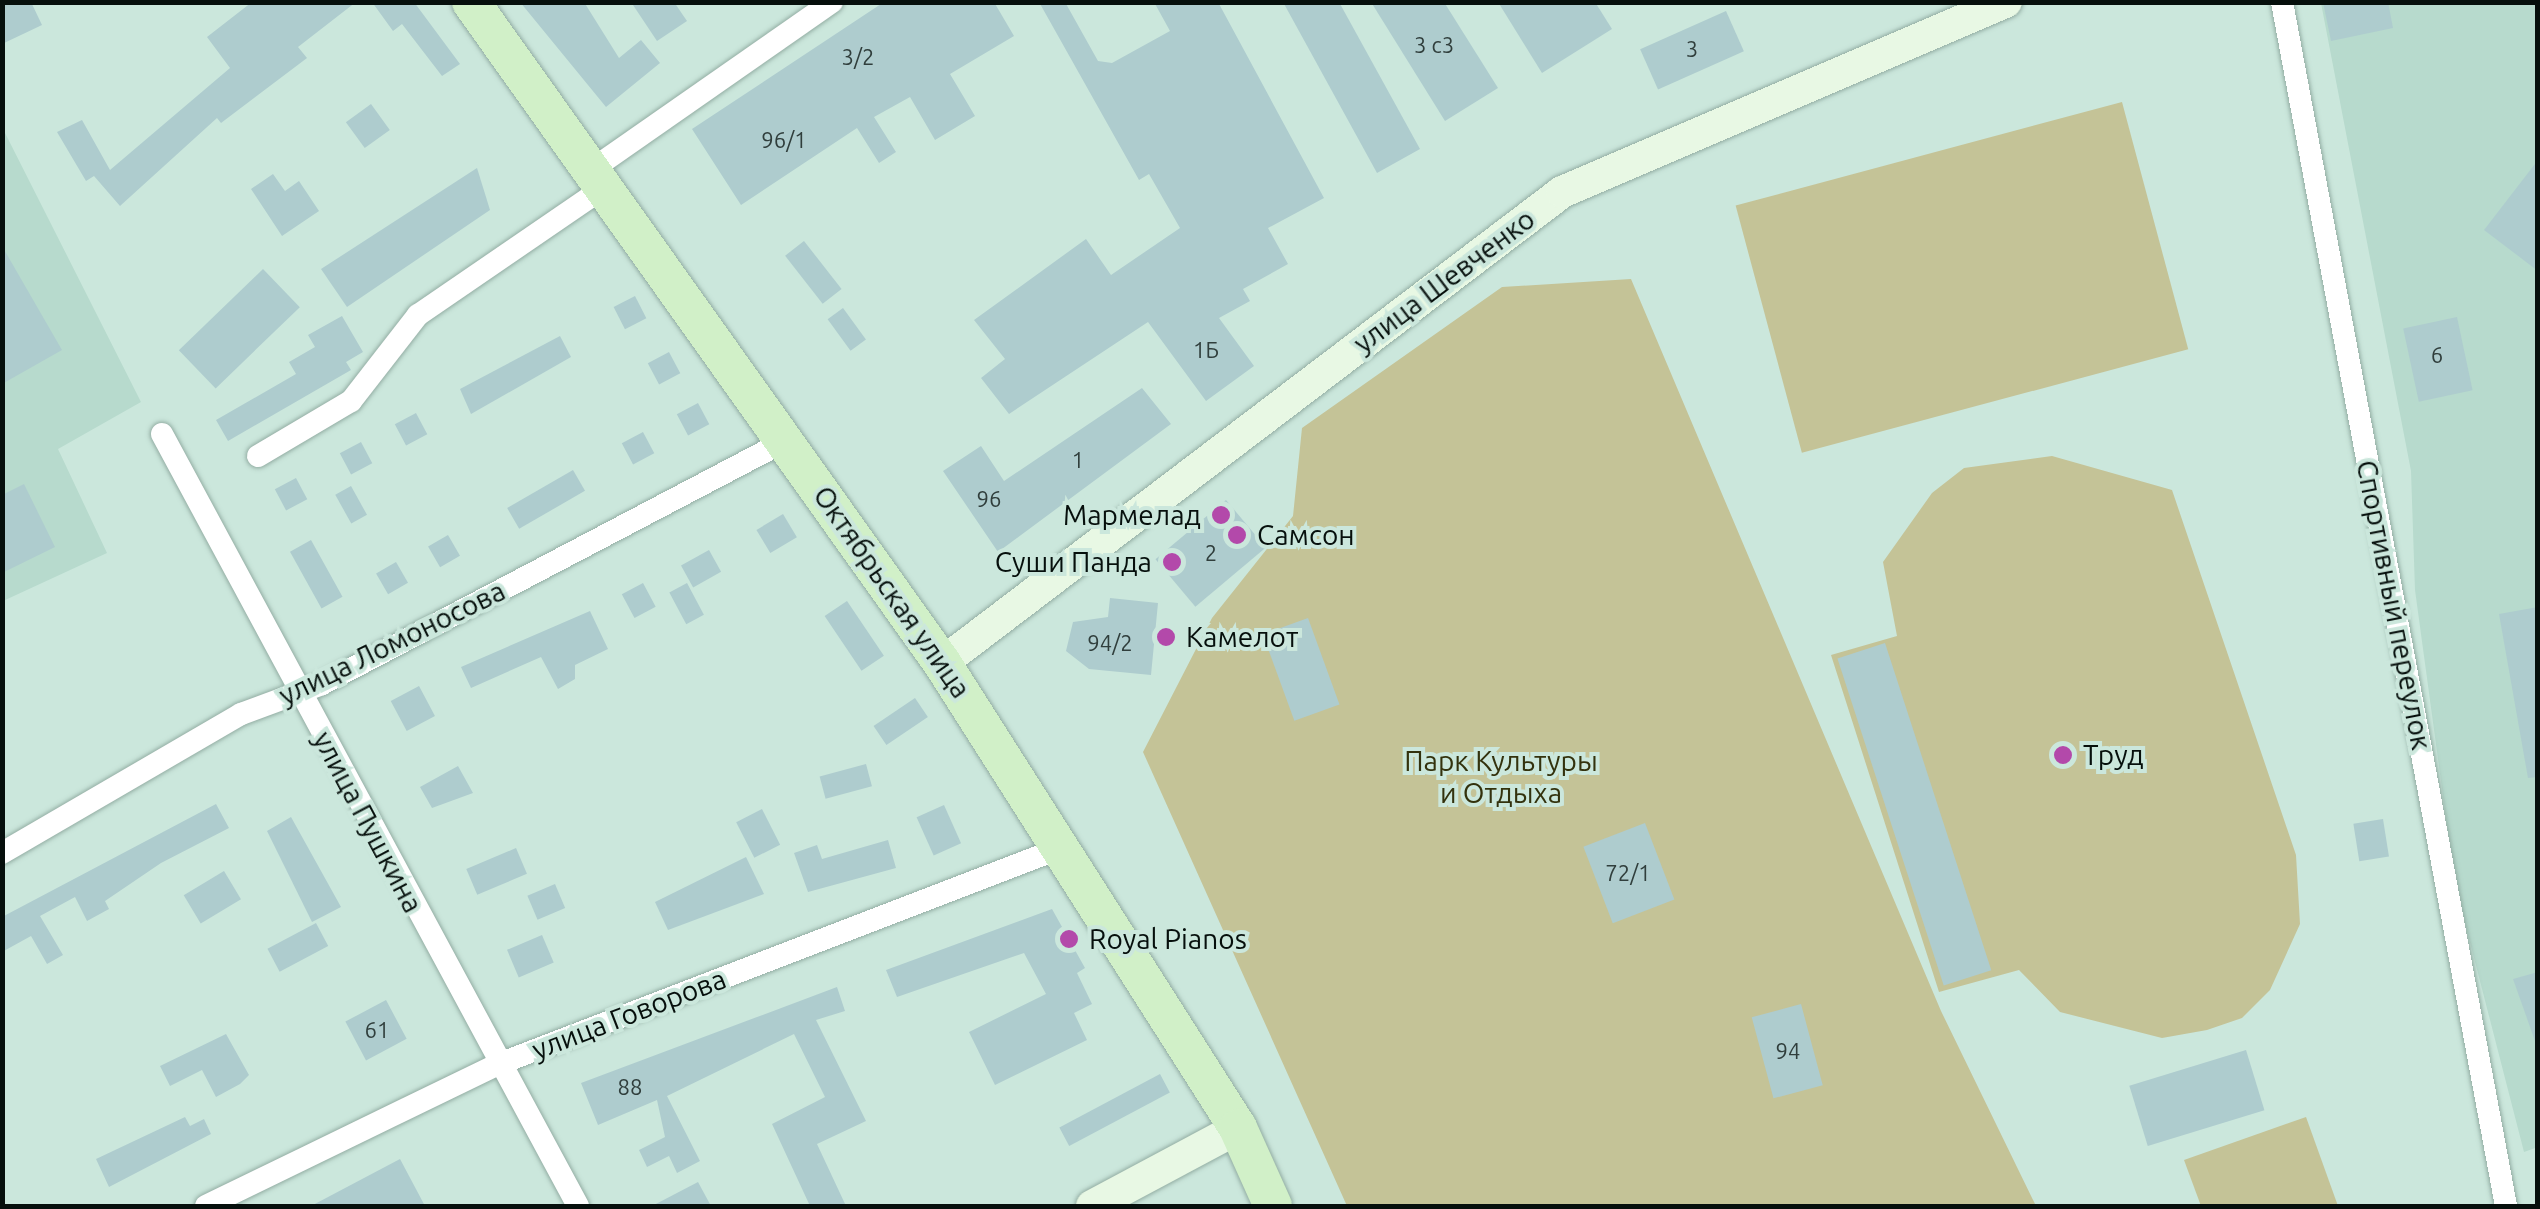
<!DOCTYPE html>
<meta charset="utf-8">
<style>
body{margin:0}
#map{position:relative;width:2540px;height:1209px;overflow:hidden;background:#cbe7dc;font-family:Ubuntu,sans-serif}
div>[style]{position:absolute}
.built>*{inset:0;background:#b7dacd}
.green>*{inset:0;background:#c4c397;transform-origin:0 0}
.building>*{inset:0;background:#aeccce;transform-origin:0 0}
.roads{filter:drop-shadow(0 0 2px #93ada3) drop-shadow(0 0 2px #93ada3)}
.street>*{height:22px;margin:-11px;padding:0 11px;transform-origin:11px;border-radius:11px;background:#fff}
.secondary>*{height:32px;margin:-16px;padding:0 16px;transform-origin:16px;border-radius:16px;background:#e8f8e4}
.primary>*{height:38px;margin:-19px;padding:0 19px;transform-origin:19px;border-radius:19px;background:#d1f0c8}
.dots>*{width:28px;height:28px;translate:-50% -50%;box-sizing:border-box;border:5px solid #cbe7dc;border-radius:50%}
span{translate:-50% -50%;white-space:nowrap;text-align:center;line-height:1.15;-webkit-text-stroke:8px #cbe7dc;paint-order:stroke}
.number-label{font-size:22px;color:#303e3c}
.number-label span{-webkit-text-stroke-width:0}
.street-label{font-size:28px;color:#060f0c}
.poi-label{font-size:28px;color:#060f0c}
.right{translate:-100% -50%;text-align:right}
.left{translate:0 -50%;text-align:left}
.park-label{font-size:28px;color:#33320d}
.frame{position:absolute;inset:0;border:5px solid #060f0c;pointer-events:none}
</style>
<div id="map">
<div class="built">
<i style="clip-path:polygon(2321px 3px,2537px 3px,2538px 1147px,2524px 1152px,2455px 884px,2415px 590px,2411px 471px)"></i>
<i style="clip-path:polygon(2px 127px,141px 402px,58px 449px,107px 553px,3px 601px)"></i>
</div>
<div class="green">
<i style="left:2122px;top:102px;width:256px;height:400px;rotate:75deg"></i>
<i style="clip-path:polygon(1631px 279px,1941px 1011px,2036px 1206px,1347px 1206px,1143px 752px,1212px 618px,1293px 516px,1302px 428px,1502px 287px)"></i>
<i style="clip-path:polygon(2052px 456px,2172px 490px,2296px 855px,2300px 924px,2270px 990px,2242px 1018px,2207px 1030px,2162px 1038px,2060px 1012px,2019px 970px,1939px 992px,1831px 655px,1897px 636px,1883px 562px,1932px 493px,1964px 468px)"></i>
<i style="clip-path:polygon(2306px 1117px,2338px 1206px,2201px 1206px,2184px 1160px)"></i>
</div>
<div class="building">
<i style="clip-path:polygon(2px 2px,31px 2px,42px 25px,2px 44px)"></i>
<i style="clip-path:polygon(252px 2px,356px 2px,298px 47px,307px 58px,221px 123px,217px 118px,120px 206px,94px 176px,86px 181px,57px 132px,82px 120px,110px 170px,230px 68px,207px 37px)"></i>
<i style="clip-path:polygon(372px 2px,414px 2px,460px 64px,442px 76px,402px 24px,393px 31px)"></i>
<i style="clip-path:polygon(520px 2px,584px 2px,619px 58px,641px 40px,660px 63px,606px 107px)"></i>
<i style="clip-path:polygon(631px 2px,674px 2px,687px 21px,657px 41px)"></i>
<i style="clip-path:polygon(884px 2px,994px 2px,1014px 36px,950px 74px,975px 116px,935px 140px,910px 97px,874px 117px,896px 152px,879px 163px,857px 128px,741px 205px,692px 129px)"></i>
<i style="clip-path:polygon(1039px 2px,1065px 2px,1098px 61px,1112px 63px,1170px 31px,1154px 2px,1218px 2px,1324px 198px,1268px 228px,1288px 264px,1243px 289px,1250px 301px,1219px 318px,1254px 366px,1206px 401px,1148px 322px,1009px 414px,981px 378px,1005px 359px,974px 320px,1086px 239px,1111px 275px,1180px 228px,1149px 174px,1139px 180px)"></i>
<i style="clip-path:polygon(1283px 2px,1339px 2px,1420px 149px,1377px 173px)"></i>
<i style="clip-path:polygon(1371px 2px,1444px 2px,1498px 88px,1445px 121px)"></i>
<i style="clip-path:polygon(1498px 2px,1595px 2px,1612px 29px,1542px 73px)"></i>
<i style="clip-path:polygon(2323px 2px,2388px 2px,2393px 28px,2331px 41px)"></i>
<i style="left:1726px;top:11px;width:44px;height:94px;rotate:66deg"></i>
<i style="left:371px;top:104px;width:32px;height:31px;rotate:54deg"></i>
<i style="clip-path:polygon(2538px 160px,2538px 271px,2484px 230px)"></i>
<i style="clip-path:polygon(477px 168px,490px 210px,347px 307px,321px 269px)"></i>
<i style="clip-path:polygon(273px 174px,285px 191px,299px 181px,319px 211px,282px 236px,251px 189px)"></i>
<i style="left:804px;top:241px;width:61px;height:24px;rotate:52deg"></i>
<i style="clip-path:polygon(2px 246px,62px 350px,2px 384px)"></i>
<i style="left:263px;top:269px;width:53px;height:117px;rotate:46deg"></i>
<i style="left:635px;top:296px;width:25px;height:24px;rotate:63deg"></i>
<i style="left:843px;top:308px;width:39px;height:19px;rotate:54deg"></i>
<i style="clip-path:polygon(342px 316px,363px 352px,346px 362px,351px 370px,228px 441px,216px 420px,296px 374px,289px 362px,315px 347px,308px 335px)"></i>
<i style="left:2457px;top:317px;width:75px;height:55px;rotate:78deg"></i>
<i style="clip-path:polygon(560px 336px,571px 357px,471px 414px,460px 389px)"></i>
<i style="left:669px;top:352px;width:24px;height:24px;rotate:62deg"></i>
<i style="clip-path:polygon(1142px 388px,1171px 424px,998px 552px,943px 471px,981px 446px,1004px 481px)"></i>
<i style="left:698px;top:403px;width:24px;height:24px;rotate:62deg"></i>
<i style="left:416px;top:413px;width:24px;height:24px;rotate:62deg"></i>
<i style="left:643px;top:432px;width:24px;height:24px;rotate:62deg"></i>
<i style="left:361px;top:442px;width:24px;height:24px;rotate:62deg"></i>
<i style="left:573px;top:470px;width:24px;height:76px;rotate:60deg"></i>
<i style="left:296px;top:478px;width:24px;height:24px;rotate:62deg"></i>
<i style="clip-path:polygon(24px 484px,55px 547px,2px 573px,2px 495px)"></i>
<i style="left:351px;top:486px;width:33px;height:18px;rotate:61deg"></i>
<i style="left:1226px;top:500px;width:62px;height:92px;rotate:50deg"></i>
<i style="left:783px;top:514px;width:27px;height:31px;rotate:59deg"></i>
<i style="left:448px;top:535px;width:24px;height:23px;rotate:60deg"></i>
<i style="left:311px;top:540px;width:65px;height:24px;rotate:61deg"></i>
<i style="left:709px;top:550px;width:25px;height:32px;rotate:61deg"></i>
<i style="left:396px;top:562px;width:24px;height:23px;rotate:60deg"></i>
<i style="left:643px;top:583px;width:27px;height:24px;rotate:62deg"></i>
<i style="left:687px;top:583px;width:36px;height:20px;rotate:62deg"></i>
<i style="clip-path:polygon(1110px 598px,1158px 603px,1151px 675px,1089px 669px,1066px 651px,1073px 622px,1108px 617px)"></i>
<i style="left:847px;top:601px;width:66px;height:27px;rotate:56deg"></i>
<i style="clip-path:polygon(2538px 607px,2538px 777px,2528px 778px,2499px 614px)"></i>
<i style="clip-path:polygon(590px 611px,608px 649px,575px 665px,575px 679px,558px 689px,541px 657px,471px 688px,461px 667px)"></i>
<i style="left:1308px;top:618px;width:92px;height:48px;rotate:70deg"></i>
<i style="left:1885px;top:643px;width:344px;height:50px;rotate:72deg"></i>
<i style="left:419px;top:686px;width:34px;height:32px;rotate:62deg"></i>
<i style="left:915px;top:698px;width:23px;height:50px;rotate:56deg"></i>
<i style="left:866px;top:764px;width:23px;height:48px;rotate:75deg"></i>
<i style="clip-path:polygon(458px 766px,473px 793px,432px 808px,420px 787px)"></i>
<i style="clip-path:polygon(216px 804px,229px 828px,161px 863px,105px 901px,109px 909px,87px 921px,75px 897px,40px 916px,63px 955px,47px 964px,31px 936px,2px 952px,2px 917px)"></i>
<i style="left:944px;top:805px;width:42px;height:30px;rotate:66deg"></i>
<i style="left:762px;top:809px;width:40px;height:29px;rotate:63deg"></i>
<i style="clip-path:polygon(291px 817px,341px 907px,312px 922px,267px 831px)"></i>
<i style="left:2383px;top:819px;width:38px;height:30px;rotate:81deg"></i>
<i style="left:1645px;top:823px;width:82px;height:66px;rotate:69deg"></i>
<i style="clip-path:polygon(888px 840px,896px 868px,808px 892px,794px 853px,817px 845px,822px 859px)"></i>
<i style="left:516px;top:848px;width:28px;height:54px;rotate:67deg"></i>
<i style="clip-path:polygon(746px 857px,764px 894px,668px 930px,655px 902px)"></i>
<i style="left:224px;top:871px;width:33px;height:47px;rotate:59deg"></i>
<i style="left:555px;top:884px;width:26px;height:30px;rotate:67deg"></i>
<i style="clip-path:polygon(1052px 909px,1085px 968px,1077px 973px,1092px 1004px,1074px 1013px,1087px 1040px,995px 1085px,969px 1032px,1046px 994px,1024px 953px,897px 997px,886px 970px)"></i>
<i style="left:316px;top:923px;width:26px;height:55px;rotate:62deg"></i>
<i style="left:542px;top:935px;width:30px;height:38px;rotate:67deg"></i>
<i style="clip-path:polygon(2538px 972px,2538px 1041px,2535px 1041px,2513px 979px)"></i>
<i style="clip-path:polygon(837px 987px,845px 1011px,816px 1020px,866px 1121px,817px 1144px,846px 1206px,810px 1206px,772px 1124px,825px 1097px,794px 1034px,667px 1096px,700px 1161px,677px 1173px,669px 1156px,647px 1167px,639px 1150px,665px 1137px,657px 1100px,598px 1125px,581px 1083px)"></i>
<i style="left:386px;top:1000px;width:44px;height:46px;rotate:62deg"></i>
<i style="left:1801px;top:1004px;width:84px;height:51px;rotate:75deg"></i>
<i style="clip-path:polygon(226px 1034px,249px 1075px,240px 1084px,216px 1097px,202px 1070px,170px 1086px,160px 1066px)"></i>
<i style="left:2246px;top:1050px;width:63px;height:122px;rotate:73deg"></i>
<i style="left:1160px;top:1074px;width:21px;height:114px;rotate:62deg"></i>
<i style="clip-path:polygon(185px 1117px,190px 1126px,204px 1119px,211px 1134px,109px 1187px,96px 1159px)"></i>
<i style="clip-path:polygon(400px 1159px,425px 1206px,311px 1206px)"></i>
<i style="clip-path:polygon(698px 1182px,711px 1206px,652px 1206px)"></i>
</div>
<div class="roads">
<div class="street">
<i style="left:2282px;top:2px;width:1225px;rotate:79.46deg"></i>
<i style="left:594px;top:168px;width:290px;rotate:-34.9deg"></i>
<i style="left:162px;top:434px;width:877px;rotate:61.68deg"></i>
<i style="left:258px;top:456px;width:108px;rotate:-30.6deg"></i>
<i style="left:351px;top:401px;width:109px;rotate:-52.1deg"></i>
<i style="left:418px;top:315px;width:227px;rotate:-34.4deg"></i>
<i style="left:2px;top:853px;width:276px;rotate:-30.2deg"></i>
<i style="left:241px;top:714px;width:86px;rotate:-20.3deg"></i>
<i style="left:322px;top:684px;width:525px;rotate:-27.69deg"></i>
<i style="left:206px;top:1206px;width:326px;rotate:-25.9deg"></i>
<i style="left:499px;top:1064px;width:604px;rotate:-21.04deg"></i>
</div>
<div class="secondary">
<i style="left:942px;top:663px;width:779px;rotate:-37.22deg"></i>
<i style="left:1562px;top:192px;width:483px;rotate:-23.2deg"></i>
<i style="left:1092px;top:1206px;width:166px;rotate:-28.1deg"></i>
</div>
<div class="primary">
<i style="left:471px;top:2px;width:812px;rotate:54.53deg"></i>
<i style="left:942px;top:663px;width:551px;rotate:57.52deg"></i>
<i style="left:1238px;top:1128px;width:85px;rotate:65.8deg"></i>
</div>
</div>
<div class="dots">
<i style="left:1221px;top:515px;background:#b349aa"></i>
<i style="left:1237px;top:535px;background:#b349aa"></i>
<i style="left:1172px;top:562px;background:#b349aa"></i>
<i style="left:1166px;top:637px;background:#b349aa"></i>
<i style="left:2063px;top:755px;background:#b349aa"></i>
<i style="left:1069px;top:939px;background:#b349aa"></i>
</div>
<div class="number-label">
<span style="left:1434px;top:45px">3 с3</span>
<span style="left:1692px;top:49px">3</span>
<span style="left:858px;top:57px">3/2</span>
<span style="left:784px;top:140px">96/1</span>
<span style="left:1206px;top:350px">1Б</span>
<span style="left:2437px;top:355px">6</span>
<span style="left:1078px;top:460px">1</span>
<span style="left:989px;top:499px">96</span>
<span style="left:1211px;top:553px">2</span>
<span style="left:1110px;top:643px">94/2</span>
<span style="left:1628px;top:873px">72/1</span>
<span style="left:377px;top:1030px">61</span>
<span style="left:1788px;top:1051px">94</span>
<span style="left:630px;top:1087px">88</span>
</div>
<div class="street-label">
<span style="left:1444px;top:281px;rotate:-37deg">улица Шевченко</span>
<span style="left:892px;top:592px;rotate:55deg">Октябрьская улица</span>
<span style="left:2394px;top:605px;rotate:79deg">Спортивный переулок</span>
<span style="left:392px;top:643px;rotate:-26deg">улица Ломоносова</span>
<span style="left:368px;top:822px;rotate:62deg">улица Пушкина</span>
<span style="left:629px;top:1014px;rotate:-21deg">улица Говорова</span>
</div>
<div class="poi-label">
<span class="right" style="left:1201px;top:515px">Мармелад</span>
<span class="left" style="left:1257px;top:535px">Самсон</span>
<span class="right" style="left:1152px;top:562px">Суши Панда</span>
<span class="left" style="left:1186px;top:637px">Камелот</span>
<span class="left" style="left:2083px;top:755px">Труд</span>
<span class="left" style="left:1089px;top:939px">Royal Pianos</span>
</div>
<div class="park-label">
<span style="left:1501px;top:777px">Парк Культуры<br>и Отдыха</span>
</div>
<div class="frame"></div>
</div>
